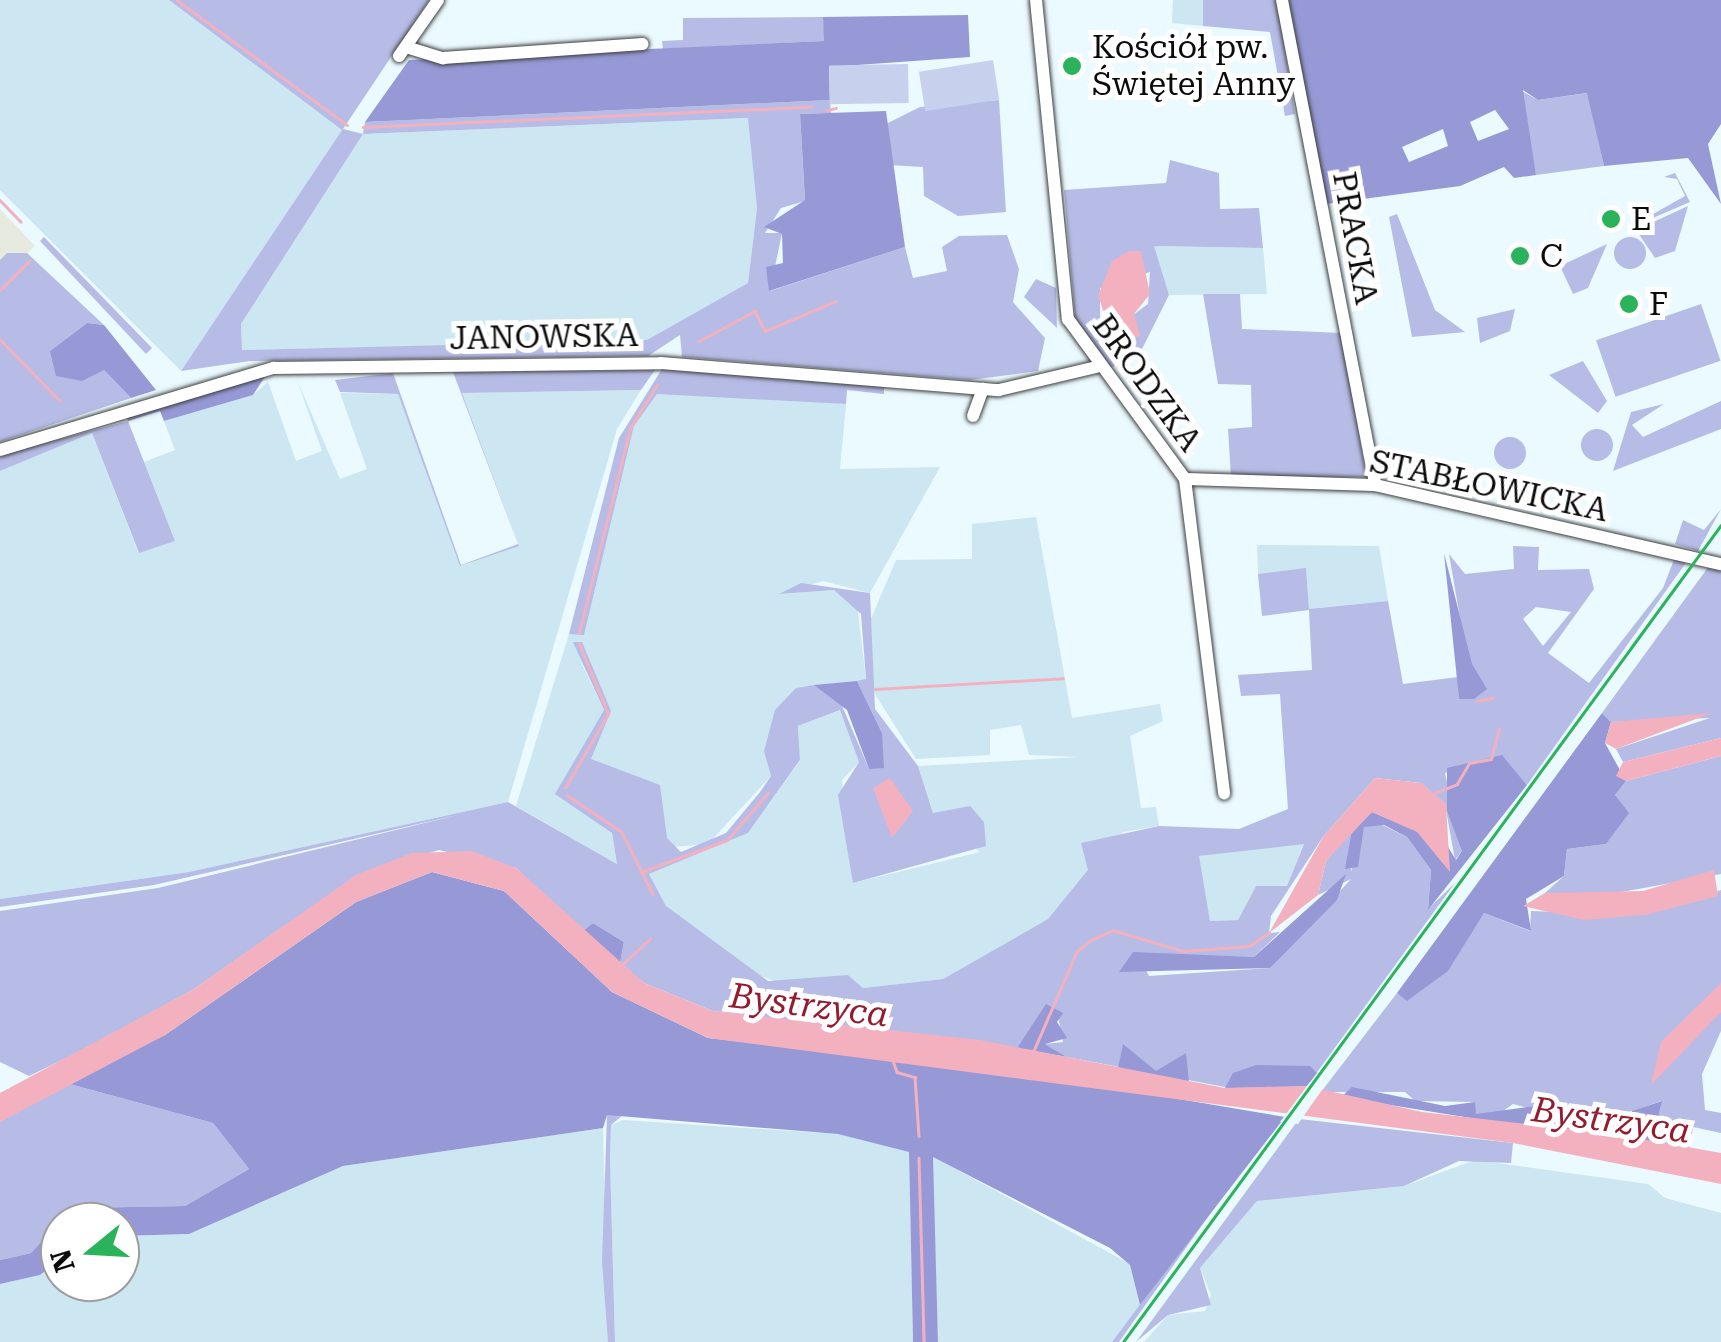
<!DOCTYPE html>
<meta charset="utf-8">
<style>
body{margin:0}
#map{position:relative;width:1721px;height:1342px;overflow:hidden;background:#eafafe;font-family:"Roboto Serif",serif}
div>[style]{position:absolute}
.industrial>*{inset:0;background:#e7eadf}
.farmland>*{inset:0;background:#cce6f2}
.green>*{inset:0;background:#b6bce6;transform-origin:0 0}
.round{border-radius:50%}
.forest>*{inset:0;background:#9699d6}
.pitch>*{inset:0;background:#c7d1ee;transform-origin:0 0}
.water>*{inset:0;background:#f3b1c0}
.pier>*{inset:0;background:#eafafe}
.stream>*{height:2.5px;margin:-1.25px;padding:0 1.25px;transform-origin:1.25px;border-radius:1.25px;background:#f3b1c0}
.roads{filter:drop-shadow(0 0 2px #3e3e3e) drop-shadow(0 0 2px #3e3e3e)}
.minor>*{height:12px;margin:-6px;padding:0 6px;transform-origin:6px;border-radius:6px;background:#fff}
.rail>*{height:2.5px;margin:-1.25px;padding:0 1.25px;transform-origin:1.25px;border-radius:1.25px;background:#2bb35c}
.dots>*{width:28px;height:28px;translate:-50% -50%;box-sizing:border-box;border:5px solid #fff;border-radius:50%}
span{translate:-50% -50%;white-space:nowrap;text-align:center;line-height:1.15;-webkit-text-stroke:10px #fff;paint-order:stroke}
.poi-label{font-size:32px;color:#0b0b0b}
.left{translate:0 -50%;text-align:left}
.street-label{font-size:32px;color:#0b0b0b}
.water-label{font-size:35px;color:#951c2f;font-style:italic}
.north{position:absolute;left:40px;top:1202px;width:100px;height:100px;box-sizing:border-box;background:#fff;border:2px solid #9d9d9d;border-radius:50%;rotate:252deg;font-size:28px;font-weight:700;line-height:40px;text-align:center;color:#0b0b0b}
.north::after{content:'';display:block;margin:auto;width:35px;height:45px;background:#2bb35c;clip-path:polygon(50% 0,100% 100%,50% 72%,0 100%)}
</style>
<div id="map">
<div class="industrial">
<i style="clip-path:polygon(0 209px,35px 246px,27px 253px,0 260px)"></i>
</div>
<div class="farmland">
<i style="clip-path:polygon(0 0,169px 0,342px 130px,181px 371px,0 190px)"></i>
<i style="clip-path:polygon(1173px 0,1203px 0,1203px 26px,1172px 23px)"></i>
<i style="clip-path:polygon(749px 118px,757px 208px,748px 283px,647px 341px,242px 350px,241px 324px,363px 134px)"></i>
<i style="clip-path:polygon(1153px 246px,1263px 248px,1267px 294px,1169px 295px)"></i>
<i style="clip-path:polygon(297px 380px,340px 479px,367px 469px,340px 393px,398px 394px,461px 566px,519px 545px,462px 393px,641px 390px,617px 429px,508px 802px,189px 872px,0 899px,0 471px,92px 433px,138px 552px,175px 541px,144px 462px,175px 450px,164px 421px,253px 395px,268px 382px,296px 461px,322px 451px)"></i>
<i style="clip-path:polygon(671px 391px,846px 404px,840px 469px,940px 467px,870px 593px,823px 581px,780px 594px,834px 590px,857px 604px,866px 680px,796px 688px,767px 739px,771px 776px,708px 844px,672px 847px,590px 759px,611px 711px,579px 658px,604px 710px,567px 774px,612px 834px,617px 864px,516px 806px,569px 634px,584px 634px,634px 426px,657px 394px)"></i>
<i style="clip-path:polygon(1036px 517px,1072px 718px,1160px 704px,1163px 721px,1130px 736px,1141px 808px,1156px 807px,1159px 826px,1123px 832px,1048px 919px,943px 979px,863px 988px,848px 975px,780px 983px,740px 968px,666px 906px,649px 874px,748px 833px,800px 761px,798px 726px,841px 710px,859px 762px,842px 780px,853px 883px,980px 852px,933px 813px,918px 766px,1081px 757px,1029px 755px,1021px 725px,990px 730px,990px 755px,916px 759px,873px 691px,870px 621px,896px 560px,972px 559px,972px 524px)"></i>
<i style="clip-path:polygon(1257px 545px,1379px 546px,1388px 601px,1309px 609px,1306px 569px,1258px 574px)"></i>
<i style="clip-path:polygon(1304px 843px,1287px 886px,1256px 886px,1238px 920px,1210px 921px,1198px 856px)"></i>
<i style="clip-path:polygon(623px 1120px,838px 1134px,909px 1152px,913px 1342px,615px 1342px,610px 1159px,611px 1125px)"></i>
<i style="clip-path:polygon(603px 1128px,608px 1342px,0 1342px,0 1284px,40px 1275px,60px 1259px,60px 1282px,120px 1282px,120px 1236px,189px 1234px,343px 1166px)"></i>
<i style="clip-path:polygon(932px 1156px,1130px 1264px,1140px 1305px,1112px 1342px,938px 1342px)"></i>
<i style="clip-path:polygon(1475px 1160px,1648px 1184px,1665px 1198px,1721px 1213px,1721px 1342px,1144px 1342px,1168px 1315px,1205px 1311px,1211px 1295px,1200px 1268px,1257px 1201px,1404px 1186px)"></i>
</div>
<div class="green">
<i style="clip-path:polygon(evenodd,169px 0,429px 0,343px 129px,363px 134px,365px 122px,830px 100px,831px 113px,800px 114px,805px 201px,781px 208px,765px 233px,782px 233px,770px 291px,905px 247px,913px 278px,947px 271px,942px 247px,959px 236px,1007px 235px,1019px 269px,1013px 302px,1045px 338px,1038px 371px,970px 380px,682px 357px,680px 335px,648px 356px,250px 361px,181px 371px,342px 130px,169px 0,748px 118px,757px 208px,748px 283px,647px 340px,242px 350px,241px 324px,363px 134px,748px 118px)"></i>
<i style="clip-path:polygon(1203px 0,1277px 0,1295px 114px,1285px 116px,1270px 32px,1203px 26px)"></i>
<i style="clip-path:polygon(823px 17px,825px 41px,663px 49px,662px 41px,683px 40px,683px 18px)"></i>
<i style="clip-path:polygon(1520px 90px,1538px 100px,1588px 93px,1604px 166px,1536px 175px)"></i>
<i style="clip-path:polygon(999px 100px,1006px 212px,958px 216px,924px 196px,923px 167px,888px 165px,886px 124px,920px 107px)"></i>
<i style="clip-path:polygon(evenodd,1170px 160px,1219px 173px,1220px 209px,1259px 208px,1263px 248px,1154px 246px,1169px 295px,1138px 357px,1110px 368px,1132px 393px,1100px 361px,1075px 317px,1064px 190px,1166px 183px,1170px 160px,1150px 272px,1148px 304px,1133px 315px,1137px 333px,1114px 344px,1100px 316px,1100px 288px,1150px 272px)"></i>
<i style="clip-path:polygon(1675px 173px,1690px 202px,1625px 230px,1685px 196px,1677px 179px,1664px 177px)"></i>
<i style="clip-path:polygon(1688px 206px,1675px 251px,1655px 258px,1636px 230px)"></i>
<i style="clip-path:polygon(1397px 214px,1435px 310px,1465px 332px,1412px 337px,1389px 217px)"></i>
<i class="round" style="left:1614px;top:237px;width:32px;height:32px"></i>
<i style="clip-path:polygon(44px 237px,152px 348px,146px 354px,40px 241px)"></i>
<i style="clip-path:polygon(1607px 244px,1588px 288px,1573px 294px,1560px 266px)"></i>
<i style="clip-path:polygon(7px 253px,27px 253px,104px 325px,87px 323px,50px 351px,104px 370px,131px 398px,0 442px,0 260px)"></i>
<i style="clip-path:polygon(1036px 279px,1056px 288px,1057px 328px,1024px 297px)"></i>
<i style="clip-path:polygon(1203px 294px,1240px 294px,1242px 329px,1342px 333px,1366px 477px,1231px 477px,1228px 429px,1252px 427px,1251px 385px,1218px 384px)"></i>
<i style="left:1701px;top:304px;width:60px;height:111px;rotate:71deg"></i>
<i style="clip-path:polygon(1515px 309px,1510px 331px,1480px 343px,1477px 318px)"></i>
<i style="clip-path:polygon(1583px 361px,1607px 401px,1598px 413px,1549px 375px)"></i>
<i style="clip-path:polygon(662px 369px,884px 387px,884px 394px,847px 390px,846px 404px,657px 394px,634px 426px,584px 635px,569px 634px,619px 438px)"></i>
<i style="clip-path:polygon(655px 370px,641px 390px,462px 393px,519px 546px,460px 566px,398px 394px,340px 392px,335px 380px,393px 373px,461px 565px,518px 544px,453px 372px)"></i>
<i style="clip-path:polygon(1721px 401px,1721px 429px,1613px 471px,1631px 412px,1664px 404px,1632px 425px,1643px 437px)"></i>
<i style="clip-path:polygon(128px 421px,175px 541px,139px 553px,92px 433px,0 471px,0 455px)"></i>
<i class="round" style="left:1581px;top:429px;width:32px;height:32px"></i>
<i class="round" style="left:1494px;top:437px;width:32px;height:32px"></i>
<i style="clip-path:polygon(1721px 509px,1698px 551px,1675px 544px,1683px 520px,1704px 530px)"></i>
<i style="clip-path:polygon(evenodd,1513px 546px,1539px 547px,1538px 570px,1589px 569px,1594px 589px,1548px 653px,1589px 683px,1663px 588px,1675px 557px,1688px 560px,1527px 785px,1505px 759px,1445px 773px,1462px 851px,1455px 860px,1445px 804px,1421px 783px,1375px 778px,1323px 837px,1271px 916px,1269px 933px,1280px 932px,1254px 957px,1138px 955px,1149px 976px,1270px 968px,1351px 879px,1318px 895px,1326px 861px,1352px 830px,1351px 872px,1364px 827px,1374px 821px,1407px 837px,1431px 870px,1428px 909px,1455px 883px,1307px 1086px,1246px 1091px,1067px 1057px,1045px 1044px,1063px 1042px,1058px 1016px,1044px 1009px,1017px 1048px,713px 1011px,644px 983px,620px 963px,624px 942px,593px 923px,583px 931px,516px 868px,439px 850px,356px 876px,194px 989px,85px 1049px,29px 1076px,0 1062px,0 911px,158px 888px,466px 813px,154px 885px,0 907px,0 899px,189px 872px,508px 802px,617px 864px,612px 833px,555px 794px,604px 710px,573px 642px,582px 642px,611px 711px,591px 759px,660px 785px,667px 838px,681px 852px,726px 833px,760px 792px,771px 776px,764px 751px,775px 710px,796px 688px,814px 685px,840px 701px,869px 769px,881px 756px,882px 733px,857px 681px,866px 679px,861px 614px,834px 590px,779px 594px,801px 583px,870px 593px,875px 709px,918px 766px,933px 813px,970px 806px,984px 822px,986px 846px,853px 883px,838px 795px,859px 762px,840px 710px,798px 726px,800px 760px,748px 833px,649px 874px,666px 906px,768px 981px,848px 975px,863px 988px,943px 979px,1048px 919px,1088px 870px,1081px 843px,1159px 826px,1239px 829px,1288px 809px,1280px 694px,1241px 696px,1238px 675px,1312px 670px,1309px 610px,1262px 616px,1258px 574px,1306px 568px,1309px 609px,1388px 601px,1403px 684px,1458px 677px,1459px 699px,1474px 699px,1449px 554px,1465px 574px,1514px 569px,1513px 546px,1536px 607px,1571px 612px,1543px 646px,1523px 619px,1536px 607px,1513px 546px,1304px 844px,1287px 886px,1256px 886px,1238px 920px,1210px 921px,1199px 856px,1304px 844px)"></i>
<i style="clip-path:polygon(1709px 566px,1721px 569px,1721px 738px,1623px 762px,1616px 749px,1710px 718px,1611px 722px,1602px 713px)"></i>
<i style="clip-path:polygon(1721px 756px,1721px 874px,1605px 895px,1545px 893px,1564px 876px,1567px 849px,1606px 844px,1625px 815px,1615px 795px,1626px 781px)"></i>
<i style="clip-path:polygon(1721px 890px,1721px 1031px,1702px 1074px,1705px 1110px,1721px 1113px,1721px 1133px,1693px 1127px,1689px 1151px,1650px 1147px,1661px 1101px,1593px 1125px,1513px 1104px,1496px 1116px,1475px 1114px,1475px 1102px,1415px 1101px,1405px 1092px,1321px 1092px,1397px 993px,1408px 1000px,1484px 913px,1530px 931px,1531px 911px,1645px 915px)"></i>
<i style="clip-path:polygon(66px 1083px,213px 1123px,249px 1169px,185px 1206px,74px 1208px,31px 1253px,0 1260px,0 1122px)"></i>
<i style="clip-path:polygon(607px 1115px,623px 1115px,611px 1125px,610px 1159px,615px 1342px,608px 1342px,602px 1261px)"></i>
<i style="clip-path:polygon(1299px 1119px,1513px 1143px,1511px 1163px,1459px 1161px,1404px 1186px,1257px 1201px,1200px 1268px,1211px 1305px,1168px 1315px,1136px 1342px)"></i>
<i style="clip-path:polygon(1252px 1155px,1119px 1342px,1112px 1342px,1226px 1189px)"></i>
</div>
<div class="forest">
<i style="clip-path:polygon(evenodd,1285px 0,1721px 0,1721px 124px,1708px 144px,1721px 204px,1688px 158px,1604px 166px,1587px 93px,1538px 100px,1523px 90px,1536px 175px,1514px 178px,1504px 167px,1460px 186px,1326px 204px,1285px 0,1495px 110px,1509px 129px,1478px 141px,1470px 122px,1495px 110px,1285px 0,1443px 129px,1448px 146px,1409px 162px,1402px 147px,1443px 129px)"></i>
<i style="clip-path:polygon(968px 15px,970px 57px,829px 67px,830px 100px,365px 122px,409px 60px,824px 41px,823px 17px)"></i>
<i style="clip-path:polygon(886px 111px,905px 247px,769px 291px,766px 267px,783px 263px,782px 234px,764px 227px,805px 200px,800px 114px)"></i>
<i style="clip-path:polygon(87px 323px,104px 325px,156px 390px,131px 398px,104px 370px,82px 381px,56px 376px,50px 351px)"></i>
<i style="clip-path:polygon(266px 375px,253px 395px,164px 421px,160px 411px,128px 421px,125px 413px)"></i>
<i style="clip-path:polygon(1444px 553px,1472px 664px,1487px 689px,1474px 699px,1459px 699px)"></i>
<i style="clip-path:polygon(857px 681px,882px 733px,884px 768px,869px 769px,847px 710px,814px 685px)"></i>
<i style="clip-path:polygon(1602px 713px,1611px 722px,1605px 743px,1626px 781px,1615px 795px,1629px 813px,1606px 844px,1567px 849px,1564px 876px,1526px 899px,1531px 931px,1484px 913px,1448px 971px,1407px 1001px,1397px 993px)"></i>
<i style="clip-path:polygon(1502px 755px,1527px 785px,1428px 910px,1431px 870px,1407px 837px,1384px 825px,1364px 827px,1358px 867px,1345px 869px,1352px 830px,1372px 812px,1417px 831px,1448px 863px,1445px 842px,1456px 860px,1462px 851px,1447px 811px,1447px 768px)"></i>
<i style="clip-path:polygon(432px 872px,504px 891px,612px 992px,708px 1038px,1031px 1074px,1285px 1117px,1140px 1305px,1130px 1265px,1110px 1248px,933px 1157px,938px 1342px,913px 1342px,909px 1152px,838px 1134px,607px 1115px,603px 1128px,343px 1166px,189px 1234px,120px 1236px,120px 1222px,60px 1222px,74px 1208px,185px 1206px,249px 1169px,213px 1123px,66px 1083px,165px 1035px,356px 902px)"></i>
<i style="clip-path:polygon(1346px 874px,1337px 900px,1270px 968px,1119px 972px,1133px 952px,1254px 957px)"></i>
<i style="clip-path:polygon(593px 923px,624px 942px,620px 963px,583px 931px)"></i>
<i style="clip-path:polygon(1046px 1004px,1063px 1013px,1057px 1022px,1067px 1038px,1045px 1044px,1067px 1057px,1017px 1048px)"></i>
<i style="clip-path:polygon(1123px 1044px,1156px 1071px,1186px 1053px,1189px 1082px,1118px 1068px)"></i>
<i style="clip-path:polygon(1256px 1065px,1310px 1066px,1317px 1073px,1307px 1086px,1225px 1088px,1233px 1073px)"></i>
<i style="clip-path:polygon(1352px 1087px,1445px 1106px,1475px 1102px,1476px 1114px,1542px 1105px,1593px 1124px,1662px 1101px,1650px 1147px,1341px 1097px)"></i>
<i style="clip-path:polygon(60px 1222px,60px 1259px,40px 1275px,0 1284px,0 1260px,31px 1253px)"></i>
</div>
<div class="pitch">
<i style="left:993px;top:60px;width:40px;height:75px;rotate:81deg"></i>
<i style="left:908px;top:64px;width:39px;height:79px;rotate:89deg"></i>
</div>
<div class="water">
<i style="clip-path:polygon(1129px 251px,1141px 251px,1150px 294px,1134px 314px,1140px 336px,1114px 344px,1098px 295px,1112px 261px)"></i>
<i style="clip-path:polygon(1712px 713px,1616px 749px,1605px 743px,1611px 722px)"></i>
<i style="clip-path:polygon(1721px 738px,1721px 756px,1626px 781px,1616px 776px,1623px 762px)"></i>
<i style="clip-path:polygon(890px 778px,913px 811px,892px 838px,873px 788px)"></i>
<i style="clip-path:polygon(1375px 778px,1421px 783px,1446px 804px,1450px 872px,1417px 832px,1372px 812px,1326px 861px,1318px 895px,1269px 933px,1323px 837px)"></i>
<i style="clip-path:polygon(472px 851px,516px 868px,644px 983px,713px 1011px,980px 1040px,1225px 1088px,1307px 1086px,1422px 1112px,1614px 1134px,1721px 1153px,1721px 1184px,1513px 1143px,708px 1038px,612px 992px,504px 891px,432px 872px,356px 902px,165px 1035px,0 1122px,0 1093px,194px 989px,356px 875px,412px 853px)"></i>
<i style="clip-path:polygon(1714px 870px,1718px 896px,1645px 915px,1584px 920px,1523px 906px,1545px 893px,1643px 891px)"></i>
<i style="clip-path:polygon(1721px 983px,1721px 1012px,1651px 1085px,1661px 1042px)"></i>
</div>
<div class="pier">
<i style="clip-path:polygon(1310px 1082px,1324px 1087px,1298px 1124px,1280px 1122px)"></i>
</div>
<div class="stream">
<i style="left:177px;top:0;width:211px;rotate:36.3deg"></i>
<i style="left:827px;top:110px;width:9px;rotate:-13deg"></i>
<i style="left:363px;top:127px;width:449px;rotate:-2.6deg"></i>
<i style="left:0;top:200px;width:30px;rotate:46deg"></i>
<i style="left:0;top:290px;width:41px;rotate:-45deg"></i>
<i style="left:0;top:339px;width:86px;rotate:45.9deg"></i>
<i style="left:699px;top:341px;width:64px;rotate:-28.2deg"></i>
<i style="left:755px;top:311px;width:22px;rotate:63deg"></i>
<i style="left:765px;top:331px;width:77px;rotate:-22.9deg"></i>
<i style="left:579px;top:633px;width:211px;rotate:-76deg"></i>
<i style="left:630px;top:428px;width:51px;rotate:-57.9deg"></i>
<i style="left:875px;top:689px;width:188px;rotate:-3.3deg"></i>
<i style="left:1477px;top:701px;width:16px;rotate:-11deg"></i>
<i style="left:565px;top:788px;width:86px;rotate:-59.8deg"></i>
<i style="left:608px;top:714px;width:76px;rotate:-112.5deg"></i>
<i style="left:1435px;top:793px;width:24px;rotate:-22deg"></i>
<i style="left:1457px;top:784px;width:24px;rotate:-60deg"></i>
<i style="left:1469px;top:763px;width:22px;rotate:-10deg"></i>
<i style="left:1491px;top:759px;width:31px;rotate:-75deg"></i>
<i style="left:567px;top:795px;width:66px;rotate:33.9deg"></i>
<i style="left:622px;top:832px;width:69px;rotate:63.4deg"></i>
<i style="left:641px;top:872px;width:92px;rotate:-20.4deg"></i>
<i style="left:727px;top:840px;width:62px;rotate:-48.9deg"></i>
<i style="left:623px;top:964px;width:37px;rotate:-43deg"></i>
<i style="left:1033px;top:1052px;width:110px;rotate:-66.5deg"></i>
<i style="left:1077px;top:951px;width:18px;rotate:-38deg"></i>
<i style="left:1091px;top:940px;width:24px;rotate:-24deg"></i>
<i style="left:1113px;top:930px;width:73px;rotate:16.7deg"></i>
<i style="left:1183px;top:951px;width:66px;rotate:-4.3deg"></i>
<i style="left:1249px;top:946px;width:24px;rotate:-33deg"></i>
<i style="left:892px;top:1058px;width:15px;rotate:70deg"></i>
<i style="left:897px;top:1072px;width:19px;rotate:16deg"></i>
<i style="left:915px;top:1077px;width:59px;rotate:86.1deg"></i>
<i style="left:919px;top:1158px;width:184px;rotate:88.4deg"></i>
</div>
<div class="roads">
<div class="minor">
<i style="left:1036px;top:0;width:321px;rotate:84.3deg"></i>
<i style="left:1068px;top:319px;width:198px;rotate:53.8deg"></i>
<i style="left:1282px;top:0;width:494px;rotate:79.1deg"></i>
<i style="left:406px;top:47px;width:39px;rotate:17deg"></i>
<i style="left:443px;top:58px;width:200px;rotate:-4deg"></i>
<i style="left:399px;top:56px;width:68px;rotate:-55.1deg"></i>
<i style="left:973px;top:416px;width:29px;rotate:-70deg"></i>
<i style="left:0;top:450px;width:286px;rotate:-16.7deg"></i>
<i style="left:274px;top:368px;width:387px;rotate:-0.7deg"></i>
<i style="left:661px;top:363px;width:339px;rotate:4.6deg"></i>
<i style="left:999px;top:390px;width:100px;rotate:-13.3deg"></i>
<i style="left:1185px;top:479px;width:190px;rotate:1.8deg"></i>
<i style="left:1375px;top:485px;width:355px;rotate:12.9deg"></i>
<i style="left:1185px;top:479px;width:317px;rotate:82.9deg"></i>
</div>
</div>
<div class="rail">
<i style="left:1123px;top:1342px;width:1012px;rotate:-53.8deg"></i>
</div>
<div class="dots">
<i style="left:1072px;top:66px;background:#2bb35c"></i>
<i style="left:1611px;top:219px;background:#2bb35c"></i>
<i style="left:1520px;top:256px;background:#2bb35c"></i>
<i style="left:1629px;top:304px;background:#2bb35c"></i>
</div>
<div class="poi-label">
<span class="left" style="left:1092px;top:66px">Kościół pw.<br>Świętej Anny</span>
<span class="left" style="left:1631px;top:219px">E</span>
<span class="left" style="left:1540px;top:256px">C</span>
<span class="left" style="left:1649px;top:304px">F</span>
</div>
<div class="street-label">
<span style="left:1355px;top:238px;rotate:80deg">PRACKA</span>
<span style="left:544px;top:337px;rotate:-1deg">JANOWSKA</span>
<span style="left:1147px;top:383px;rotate:54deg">BRODZKA</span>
<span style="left:1489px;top:486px;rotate:12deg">STABŁOWICKA</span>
</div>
<div class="water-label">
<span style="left:809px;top:1006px;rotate:7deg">Bystrzyca</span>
<span style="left:1611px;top:1121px;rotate:8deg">Bystrzyca</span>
</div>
<div class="north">N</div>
</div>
